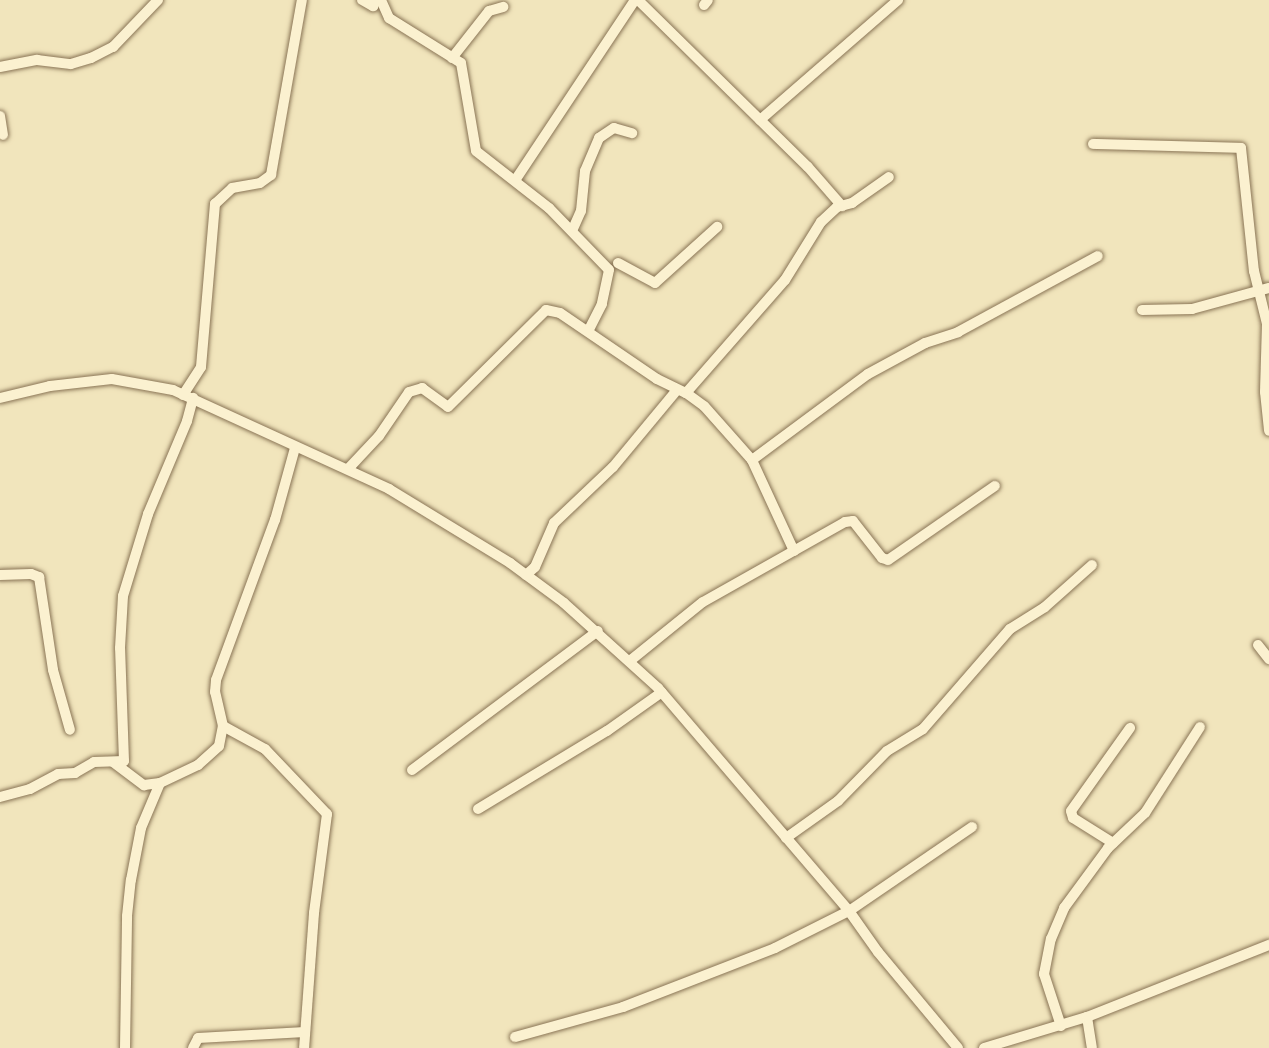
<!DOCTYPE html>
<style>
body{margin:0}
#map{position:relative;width:1269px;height:1048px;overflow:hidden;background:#f1e5bc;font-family:"Noto Serif",serif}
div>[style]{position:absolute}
.roads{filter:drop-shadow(0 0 2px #897455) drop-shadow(0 0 2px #897455)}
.minor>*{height:10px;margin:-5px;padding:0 5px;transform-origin:5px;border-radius:5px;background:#fbf1d0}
span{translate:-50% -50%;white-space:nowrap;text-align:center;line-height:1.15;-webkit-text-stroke:6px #f8eecc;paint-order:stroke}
</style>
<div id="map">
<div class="roads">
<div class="minor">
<i style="left:362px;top:0;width:13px;rotate:29deg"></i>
<i style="left:373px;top:6px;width:7px;rotate:-63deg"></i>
<i style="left:381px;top:0;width:20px;rotate:66deg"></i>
<i style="left:389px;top:18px;width:85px;rotate:32deg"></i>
<i style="left:461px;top:63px;width:89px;rotate:80.3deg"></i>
<i style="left:476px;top:151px;width:93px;rotate:38deg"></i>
<i style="left:549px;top:208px;width:86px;rotate:45.9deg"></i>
<i style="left:609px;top:270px;width:35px;rotate:102deg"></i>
<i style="left:602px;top:304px;width:30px;rotate:117deg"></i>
<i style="left:638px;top:0;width:238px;rotate:44.5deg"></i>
<i style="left:808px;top:167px;width:52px;rotate:48.9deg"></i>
<i style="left:704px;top:5px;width:6px;rotate:-51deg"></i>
<i style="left:452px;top:58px;width:60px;rotate:-51.8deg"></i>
<i style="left:489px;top:11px;width:15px;rotate:-16deg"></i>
<i style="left:0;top:67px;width:38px;rotate:-11deg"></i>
<i style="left:37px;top:60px;width:34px;rotate:7deg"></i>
<i style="left:71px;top:64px;width:21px;rotate:-17deg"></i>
<i style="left:91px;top:58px;width:25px;rotate:-27deg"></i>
<i style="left:113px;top:47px;width:65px;rotate:-46.2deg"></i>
<i style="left:0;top:116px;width:19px;rotate:81deg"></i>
<i style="left:760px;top:120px;width:183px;rotate:-41deg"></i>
<i style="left:1093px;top:144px;width:148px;rotate:1.5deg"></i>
<i style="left:1241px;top:148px;width:124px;rotate:84deg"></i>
<i style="left:1254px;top:271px;width:55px;rotate:76.2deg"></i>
<i style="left:1267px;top:324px;width:68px;rotate:91.7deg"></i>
<i style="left:1265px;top:392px;width:39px;rotate:84deg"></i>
<i style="left:516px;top:179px;width:215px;rotate:-56.4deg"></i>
<i style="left:572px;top:231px;width:22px;rotate:-66deg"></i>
<i style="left:581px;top:211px;width:40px;rotate:-84.3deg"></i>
<i style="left:585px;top:171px;width:36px;rotate:-67deg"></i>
<i style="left:599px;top:138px;width:18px;rotate:-34deg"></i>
<i style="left:614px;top:128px;width:19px;rotate:16deg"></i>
<i style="left:618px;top:263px;width:42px;rotate:28.4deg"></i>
<i style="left:655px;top:283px;width:84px;rotate:-42.1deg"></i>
<i style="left:1142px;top:310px;width:50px;rotate:-1.1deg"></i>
<i style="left:1192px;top:309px;width:80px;rotate:-15.3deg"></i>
<i style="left:183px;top:395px;width:33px;rotate:-57deg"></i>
<i style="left:201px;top:367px;width:164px;rotate:-85.1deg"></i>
<i style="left:215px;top:204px;width:23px;rotate:-43deg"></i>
<i style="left:232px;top:188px;width:28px;rotate:-10deg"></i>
<i style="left:260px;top:183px;width:14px;rotate:-36deg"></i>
<i style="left:271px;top:175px;width:178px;rotate:-80deg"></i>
<i style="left:0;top:398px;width:51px;rotate:-13.5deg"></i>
<i style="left:50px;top:386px;width:62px;rotate:-6.4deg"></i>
<i style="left:112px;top:379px;width:62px;rotate:10.2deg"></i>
<i style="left:173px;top:390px;width:238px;rotate:24.6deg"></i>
<i style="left:389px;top:489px;width:142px;rotate:31.4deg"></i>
<i style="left:510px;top:563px;width:67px;rotate:36.5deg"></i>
<i style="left:564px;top:603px;width:127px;rotate:42.1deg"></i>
<i style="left:658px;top:688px;width:294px;rotate:49.4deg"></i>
<i style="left:849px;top:911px;width:50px;rotate:54.7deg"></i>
<i style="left:878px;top:952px;width:125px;rotate:50.2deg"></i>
<i style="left:752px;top:460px;width:144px;rotate:-36.6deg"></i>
<i style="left:868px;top:374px;width:65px;rotate:-28.5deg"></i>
<i style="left:925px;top:343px;width:35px;rotate:-18deg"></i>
<i style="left:958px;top:332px;width:159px;rotate:-28.5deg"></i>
<i style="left:348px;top:469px;width:45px;rotate:-46.8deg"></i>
<i style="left:379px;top:436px;width:53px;rotate:-55.7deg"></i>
<i style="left:409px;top:392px;width:14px;rotate:-17deg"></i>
<i style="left:422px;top:388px;width:32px;rotate:36deg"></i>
<i style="left:448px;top:407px;width:138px;rotate:-44.7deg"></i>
<i style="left:546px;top:310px;width:14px;rotate:12deg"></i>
<i style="left:560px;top:313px;width:117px;rotate:34.2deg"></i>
<i style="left:657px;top:379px;width:32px;rotate:26deg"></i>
<i style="left:794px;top:551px;width:100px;rotate:-114.8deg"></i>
<i style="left:752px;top:460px;width:72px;rotate:-131.6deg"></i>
<i style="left:704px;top:406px;width:22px;rotate:-144deg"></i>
<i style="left:686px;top:393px;width:150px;rotate:-48.8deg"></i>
<i style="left:785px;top:280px;width:68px;rotate:-58.2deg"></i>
<i style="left:821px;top:222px;width:22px;rotate:-43deg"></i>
<i style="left:837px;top:207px;width:16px;rotate:-15deg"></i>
<i style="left:852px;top:203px;width:45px;rotate:-35.1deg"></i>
<i style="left:0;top:575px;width:31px;rotate:-2deg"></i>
<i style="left:31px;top:574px;width:9px;rotate:21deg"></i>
<i style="left:39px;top:577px;width:94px;rotate:81.4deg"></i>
<i style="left:53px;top:670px;width:62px;rotate:74.2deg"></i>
<i style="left:526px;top:575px;width:12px;rotate:-42deg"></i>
<i style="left:535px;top:567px;width:48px;rotate:-66.6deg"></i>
<i style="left:554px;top:523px;width:81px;rotate:-43.5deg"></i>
<i style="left:613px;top:467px;width:100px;rotate:-50.3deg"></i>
<i style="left:1258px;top:645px;width:18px;rotate:52deg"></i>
<i style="left:631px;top:660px;width:92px;rotate:-38.9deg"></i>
<i style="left:703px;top:602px;width:163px;rotate:-29.4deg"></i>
<i style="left:845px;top:522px;width:8px;rotate:-7deg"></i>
<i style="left:853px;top:521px;width:47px;rotate:51.9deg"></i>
<i style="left:882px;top:558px;width:6px;rotate:18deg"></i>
<i style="left:888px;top:560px;width:130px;rotate:-34.7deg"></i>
<i style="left:223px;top:726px;width:48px;rotate:28.7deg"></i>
<i style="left:265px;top:749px;width:90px;rotate:46.4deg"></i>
<i style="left:327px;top:814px;width:100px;rotate:97.5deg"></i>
<i style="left:314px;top:913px;width:135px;rotate:94.2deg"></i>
<i style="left:113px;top:762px;width:39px;rotate:37deg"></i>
<i style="left:144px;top:785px;width:16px;rotate:-7deg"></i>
<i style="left:160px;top:783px;width:42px;rotate:-25.3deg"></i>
<i style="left:198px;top:765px;width:28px;rotate:-42deg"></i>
<i style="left:219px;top:746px;width:20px;rotate:-79deg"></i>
<i style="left:223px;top:726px;width:35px;rotate:-103deg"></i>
<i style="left:215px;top:692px;width:12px;rotate:-85deg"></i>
<i style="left:216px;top:680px;width:171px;rotate:-69.8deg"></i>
<i style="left:275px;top:520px;width:75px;rotate:-74.5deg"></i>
<i style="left:412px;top:770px;width:232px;rotate:-36.8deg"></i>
<i style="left:0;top:797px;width:31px;rotate:-15deg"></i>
<i style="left:30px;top:789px;width:32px;rotate:-28deg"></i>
<i style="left:58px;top:774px;width:17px;rotate:-3deg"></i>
<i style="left:75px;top:773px;width:22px;rotate:-30deg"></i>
<i style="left:94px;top:762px;width:30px;rotate:-2deg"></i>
<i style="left:124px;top:761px;width:113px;rotate:-92deg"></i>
<i style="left:120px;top:648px;width:52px;rotate:-86.7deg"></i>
<i style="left:123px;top:596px;width:86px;rotate:-73deg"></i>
<i style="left:148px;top:514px;width:101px;rotate:-67.2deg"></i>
<i style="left:187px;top:421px;width:24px;rotate:-75deg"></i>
<i style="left:478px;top:809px;width:151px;rotate:-31.2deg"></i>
<i style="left:607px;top:731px;width:67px;rotate:-35.3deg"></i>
<i style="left:786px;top:838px;width:64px;rotate:-35.4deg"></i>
<i style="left:838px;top:801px;width:70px;rotate:-45.6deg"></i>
<i style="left:887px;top:751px;width:42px;rotate:-31.4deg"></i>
<i style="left:923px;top:729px;width:133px;rotate:-49deg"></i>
<i style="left:1010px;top:629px;width:41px;rotate:-32.2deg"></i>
<i style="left:1045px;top:607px;width:63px;rotate:-41.8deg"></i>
<i style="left:1113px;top:843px;width:47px;rotate:-148deg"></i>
<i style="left:1073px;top:818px;width:7px;rotate:-106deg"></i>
<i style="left:1071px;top:811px;width:102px;rotate:-54.6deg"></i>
<i style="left:1087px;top:1017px;width:31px;rotate:81deg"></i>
<i style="left:1061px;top:1026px;width:55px;rotate:-108.1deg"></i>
<i style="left:1044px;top:974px;width:36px;rotate:-79deg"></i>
<i style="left:1051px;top:939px;width:34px;rotate:-67deg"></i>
<i style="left:1064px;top:908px;width:74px;rotate:-53.7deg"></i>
<i style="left:1108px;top:848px;width:51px;rotate:-43.4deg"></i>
<i style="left:1145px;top:813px;width:102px;rotate:-57.4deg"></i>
<i style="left:515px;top:1037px;width:112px;rotate:-15.5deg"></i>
<i style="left:623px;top:1007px;width:163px;rotate:-21.2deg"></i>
<i style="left:775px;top:948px;width:83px;rotate:-26.6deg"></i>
<i style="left:849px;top:911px;width:149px;rotate:-34.3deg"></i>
<i style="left:125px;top:1048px;width:132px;rotate:-89.1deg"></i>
<i style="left:127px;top:916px;width:36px;rotate:-84deg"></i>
<i style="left:131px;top:880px;width:53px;rotate:-79.1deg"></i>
<i style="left:141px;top:828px;width:49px;rotate:-67.1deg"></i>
<i style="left:193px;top:1048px;width:11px;rotate:-63deg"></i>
<i style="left:198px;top:1038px;width:107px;rotate:-3.2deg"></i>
<i style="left:984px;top:1048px;width:108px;rotate:-16.8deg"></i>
<i style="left:1087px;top:1017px;width:196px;rotate:-21.6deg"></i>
</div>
</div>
</div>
